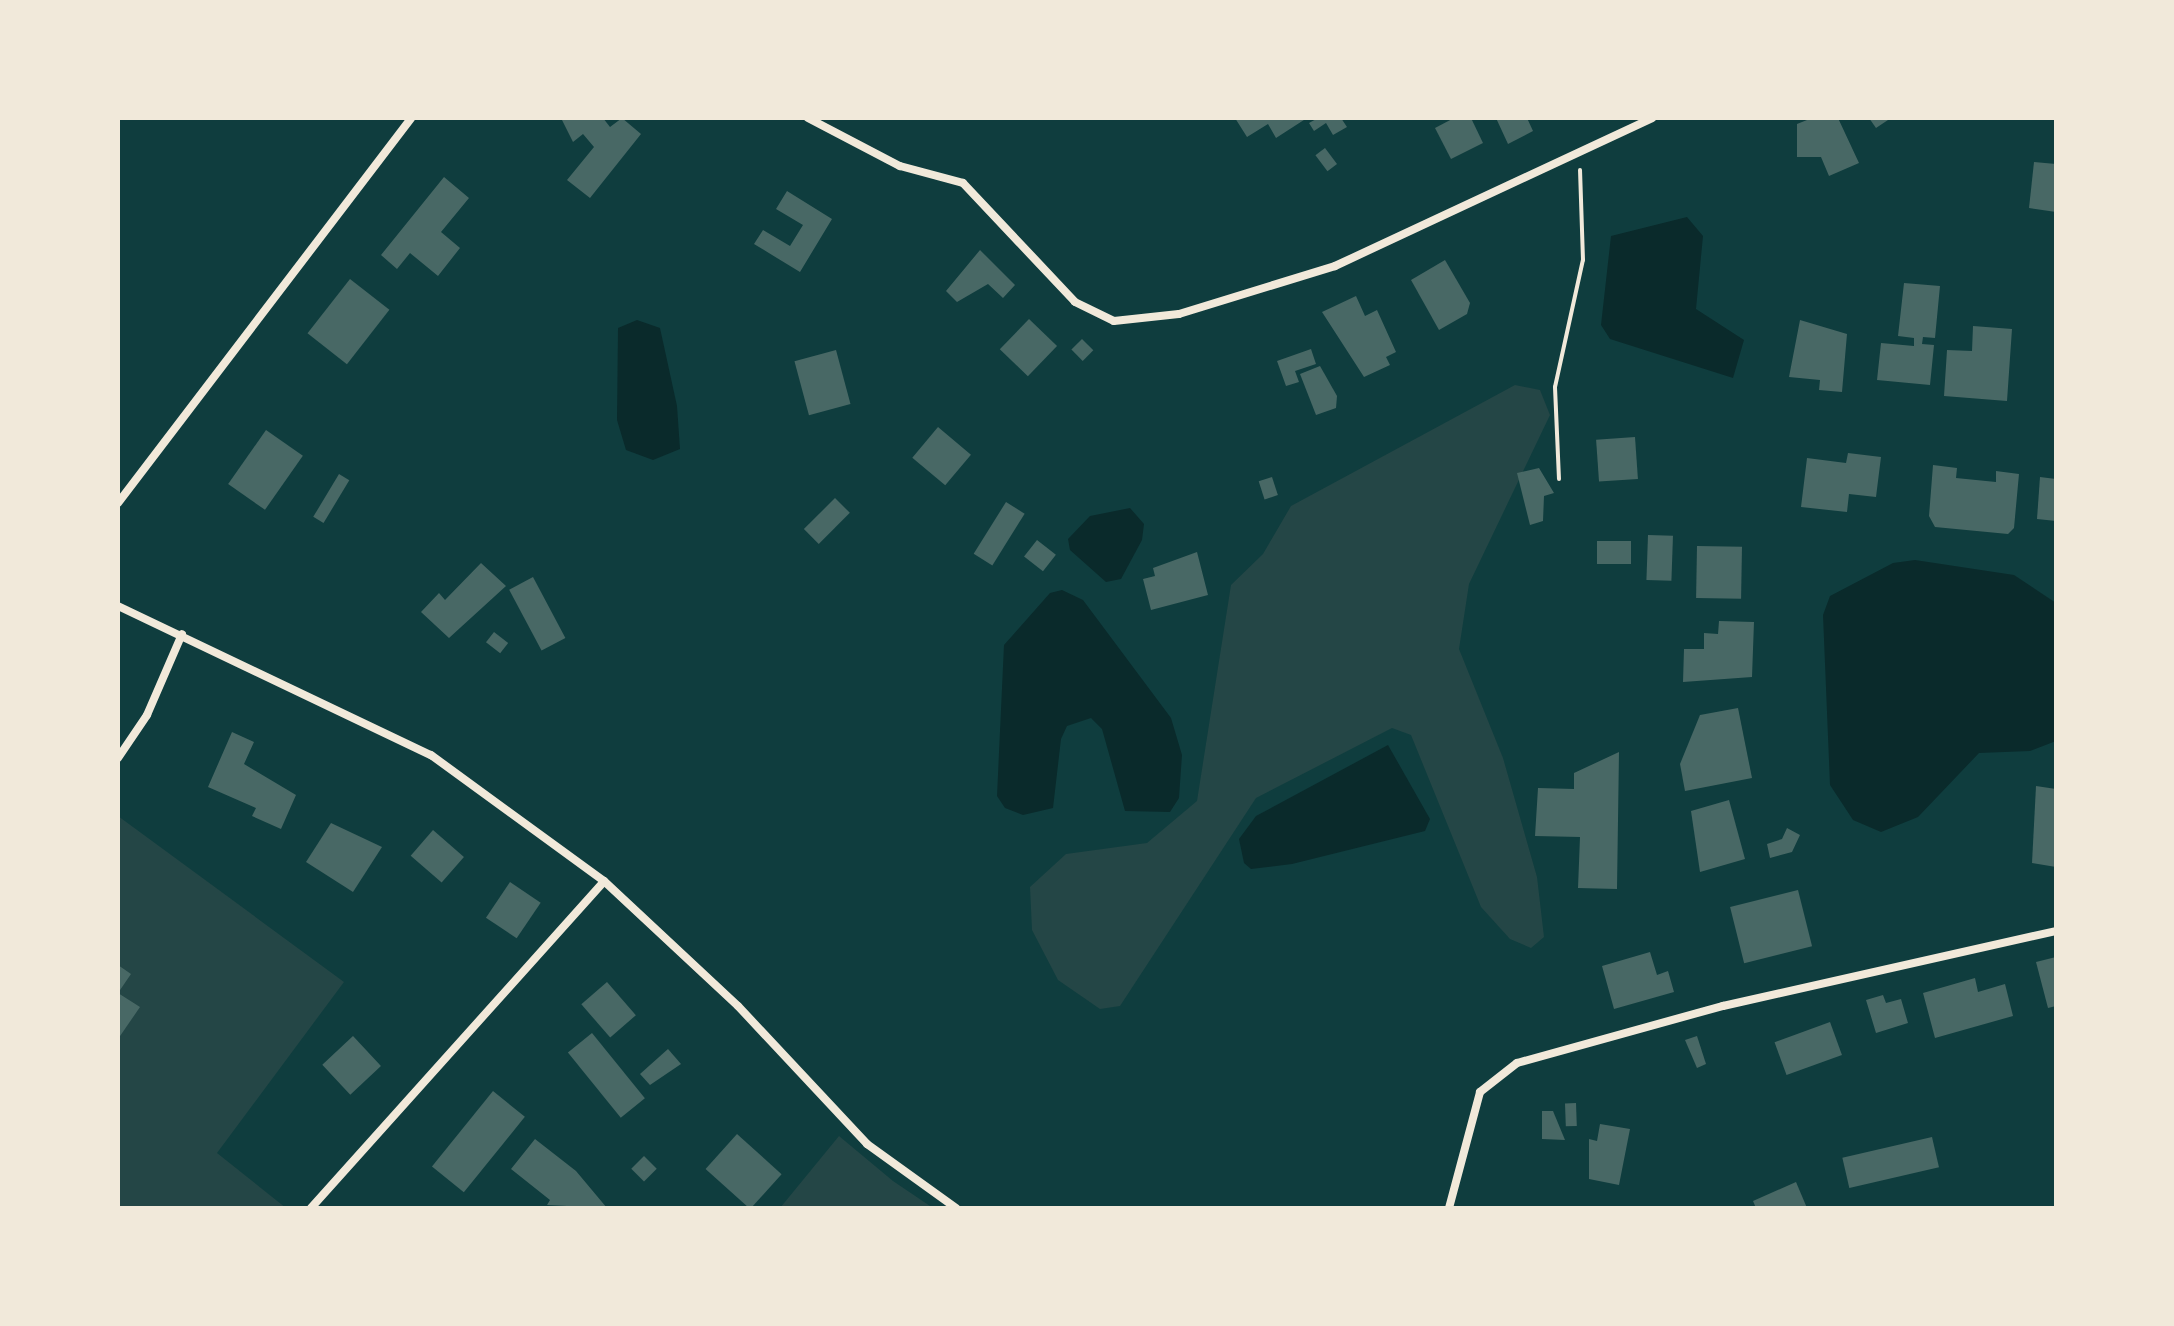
<!DOCTYPE html>
<style>
body{margin:0}
#map{position:relative;width:2174px;height:1326px;overflow:hidden;background:#0f3d3e;font-family:Rubik,sans-serif}
div>[style]{position:absolute}
.green>*{inset:0;background:#244646}
.water>*{inset:0;background:#0a2a2b}
.building>*{inset:0;background:#486865;transform-origin:0 0}
.path>*{height:4px;margin:-2px;padding:0 2px;transform-origin:2px;border-radius:2px;background:#f1e9da}
.minor>*{height:8px;margin:-4px;padding:0 4px;transform-origin:4px;border-radius:4px;background:#f1e9da}
span{translate:-50% -50%;white-space:nowrap;text-align:center;line-height:1.15;-webkit-text-stroke:6px #f1e9da;paint-order:stroke}
.frame{position:absolute;inset:0;border:120px solid #f1e9da;pointer-events:none}
</style>
<div id="map">
<div class="green">
<i style="clip-path:polygon(1515px 385px,1540px 390px,1550px 415px,1469px 584px,1459px 649px,1503px 758px,1537px 877px,1544px 937px,1531px 948px,1510px 939px,1481px 907px,1411px 735px,1392px 728px,1256px 798px,1120px 1006px,1100px 1009px,1058px 980px,1032px 930px,1030px 887px,1066px 854px,1147px 843px,1197px 801px,1231px 585px,1263px 554px,1291px 506px)"></i>
<i style="clip-path:polygon(118px 816px,344px 982px,217px 1153px,286px 1208px,118px 1208px)"></i>
<i style="clip-path:polygon(839px 1136px,893px 1181px,933px 1208px,780px 1208px)"></i>
</div>
<div class="water">
<i style="clip-path:polygon(1687px 217px,1703px 236px,1696px 309px,1744px 340px,1733px 378px,1610px 339px,1601px 325px,1611px 236px)"></i>
<i style="clip-path:polygon(637px 320px,660px 328px,677px 406px,680px 449px,653px 460px,626px 450px,617px 420px,618px 328px)"></i>
<i style="clip-path:polygon(1130px 508px,1144px 524px,1142px 540px,1121px 579px,1106px 582px,1070px 550px,1068px 539px,1090px 516px)"></i>
<i style="clip-path:polygon(1915px 560px,2014px 575px,2056px 603px,2056px 741px,2030px 751px,1979px 753px,1918px 817px,1881px 832px,1853px 820px,1830px 785px,1823px 615px,1830px 596px,1893px 563px)"></i>
<i style="clip-path:polygon(1062px 590px,1083px 600px,1171px 718px,1182px 755px,1179px 798px,1170px 812px,1125px 811px,1102px 729px,1091px 718px,1067px 726px,1061px 739px,1053px 808px,1023px 815px,1005px 808px,997px 796px,1004px 645px,1050px 593px)"></i>
<i style="clip-path:polygon(1388px 745px,1430px 819px,1425px 831px,1292px 864px,1251px 869px,1244px 863px,1239px 839px,1256px 816px)"></i>
</div>
<div class="building">
<i style="clip-path:polygon(561px 118px,603px 118px,610px 127px,622px 118px,641px 134px,590px 198px,567px 180px,594px 147px,583px 134px,573px 142px)"></i>
<i style="clip-path:polygon(1235px 118px,1307px 118px,1276px 138px,1268px 124px,1247px 137px)"></i>
<i style="clip-path:polygon(1318px 118px,1341px 118px,1347px 127px,1333px 135px,1326px 123px,1314px 131px,1309px 123px)"></i>
<i style="clip-path:polygon(1454px 118px,1471px 118px,1483px 143px,1451px 159px,1435px 128px)"></i>
<i style="clip-path:polygon(1496px 118px,1527px 118px,1533px 131px,1508px 144px)"></i>
<i style="clip-path:polygon(1812px 118px,1838px 118px,1859px 163px,1829px 176px,1821px 157px,1797px 157px,1797px 124px)"></i>
<i style="clip-path:polygon(1869px 118px,1891px 118px,1876px 128px)"></i>
<i style="left:1325px;top:148px;width:20px;height:12px;rotate:53deg"></i>
<i style="clip-path:polygon(2034px 162px,2056px 164px,2056px 212px,2029px 208px)"></i>
<i style="clip-path:polygon(444px 177px,469px 198px,441px 232px,460px 248px,438px 276px,410px 253px,397px 269px,381px 255px)"></i>
<i style="clip-path:polygon(787px 191px,832px 219px,800px 272px,754px 244px,763px 230px,790px 246px,803px 225px,776px 209px)"></i>
<i style="clip-path:polygon(980px 250px,1015px 285px,1003px 298px,988px 284px,957px 302px,946px 291px)"></i>
<i style="clip-path:polygon(1445px 260px,1470px 303px,1467px 314px,1439px 330px,1411px 280px)"></i>
<i style="left:350px;top:279px;width:50px;height:69px;rotate:38deg"></i>
<i style="clip-path:polygon(1904px 283px,1940px 286px,1935px 338px,1923px 337px,1922px 344px,1934px 345px,1930px 385px,1877px 380px,1881px 343px,1914px 346px,1914px 338px,1898px 336px)"></i>
<i style="clip-path:polygon(1356px 296px,1365px 316px,1377px 310px,1396px 352px,1386px 357px,1390px 365px,1364px 377px,1322px 312px)"></i>
<i style="left:1029px;top:319px;width:39px;height:42px;rotate:44deg"></i>
<i style="clip-path:polygon(1800px 320px,1847px 334px,1842px 392px,1819px 390px,1820px 380px,1789px 377px)"></i>
<i style="clip-path:polygon(1973px 326px,2012px 329px,2007px 401px,1944px 396px,1947px 350px,1972px 351px)"></i>
<i style="left:1082px;top:339px;width:16px;height:15px;rotate:45deg"></i>
<i style="clip-path:polygon(1311px 349px,1316px 364px,1295px 371px,1299px 382px,1286px 386px,1277px 361px)"></i>
<i style="left:836px;top:350px;width:56px;height:43px;rotate:75deg"></i>
<i style="clip-path:polygon(1320px 366px,1337px 396px,1336px 408px,1316px 415px,1300px 374px)"></i>
<i style="left:938px;top:427px;width:43px;height:40px;rotate:40deg"></i>
<i style="left:266px;top:430px;width:45px;height:66px;rotate:35deg"></i>
<i style="left:1635px;top:437px;width:42px;height:39px;rotate:86deg"></i>
<i style="clip-path:polygon(1848px 453px,1881px 457px,1876px 497px,1849px 494px,1847px 512px,1801px 507px,1807px 458px,1846px 463px)"></i>
<i style="clip-path:polygon(1933px 465px,1957px 468px,1956px 478px,1996px 482px,1996px 471px,2019px 474px,2014px 528px,2008px 534px,1935px 527px,1929px 516px)"></i>
<i style="clip-path:polygon(1539px 468px,1554px 493px,1544px 496px,1543px 521px,1530px 525px,1517px 473px)"></i>
<i style="left:339px;top:474px;width:12px;height:50px;rotate:31deg"></i>
<i style="left:1272px;top:477px;width:19px;height:14px;rotate:72deg"></i>
<i style="clip-path:polygon(2040px 477px,2056px 479px,2056px 521px,2037px 519px)"></i>
<i style="left:835px;top:498px;width:21px;height:44px;rotate:45deg"></i>
<i style="left:1006px;top:502px;width:22px;height:61px;rotate:32deg"></i>
<i style="left:1648px;top:535px;width:25px;height:45px;rotate:2deg"></i>
<i style="left:1037px;top:540px;width:24px;height:21px;rotate:38deg"></i>
<i style="left:1597px;top:541px;width:34px;height:23px"></i>
<i style="left:1697px;top:546px;width:45px;height:52px;rotate:1deg"></i>
<i style="clip-path:polygon(1197px 552px,1208px 595px,1151px 610px,1143px 579px,1155px 576px,1153px 568px)"></i>
<i style="clip-path:polygon(481px 563px,506px 586px,449px 638px,421px 612px,439px 593px,445px 600px)"></i>
<i style="left:533px;top:577px;width:69px;height:27px;rotate:62deg"></i>
<i style="clip-path:polygon(1719px 621px,1754px 622px,1752px 677px,1683px 682px,1684px 649px,1704px 649px,1704px 633px,1718px 634px)"></i>
<i style="left:494px;top:632px;width:18px;height:13px;rotate:38deg"></i>
<i style="clip-path:polygon(1738px 708px,1752px 778px,1685px 791px,1680px 764px,1700px 715px)"></i>
<i style="clip-path:polygon(232px 732px,254px 742px,244px 764px,296px 795px,281px 829px,252px 816px,256px 808px,208px 787px)"></i>
<i style="clip-path:polygon(1619px 752px,1617px 889px,1578px 888px,1580px 837px,1535px 836px,1538px 788px,1574px 789px,1574px 773px)"></i>
<i style="clip-path:polygon(2036px 786px,2056px 789px,2056px 867px,2032px 863px)"></i>
<i style="clip-path:polygon(1729px 800px,1745px 859px,1700px 872px,1691px 811px)"></i>
<i style="clip-path:polygon(331px 823px,382px 847px,353px 892px,306px 862px)"></i>
<i style="clip-path:polygon(1787px 828px,1800px 835px,1792px 852px,1770px 858px,1767px 844px,1782px 839px)"></i>
<i style="left:433px;top:830px;width:41px;height:34px;rotate:41deg"></i>
<i style="left:510px;top:882px;width:37px;height:43px;rotate:34deg"></i>
<i style="left:1798px;top:890px;width:58px;height:70px;rotate:76deg"></i>
<i style="clip-path:polygon(1650px 952px,1657px 975px,1668px 971px,1674px 992px,1614px 1009px,1602px 966px)"></i>
<i style="clip-path:polygon(2056px 957px,2056px 1006px,2048px 1008px,2036px 962px)"></i>
<i style="clip-path:polygon(118px 965px,131px 974px,118px 993px,140px 1007px,118px 1039px)"></i>
<i style="clip-path:polygon(1975px 978px,1978px 992px,2005px 984px,2013px 1016px,1935px 1038px,1923px 993px)"></i>
<i style="left:607px;top:982px;width:44px;height:34px;rotate:49deg"></i>
<i style="clip-path:polygon(1883px 995px,1886px 1003px,1901px 999px,1908px 1023px,1876px 1033px,1866px 1000px)"></i>
<i style="left:1830px;top:1022px;width:35px;height:59px;rotate:70deg"></i>
<i style="left:592px;top:1033px;width:84px;height:31px;rotate:51deg"></i>
<i style="left:353px;top:1036px;width:41px;height:42px;rotate:47deg"></i>
<i style="clip-path:polygon(1697px 1036px,1706px 1064px,1697px 1068px,1685px 1040px)"></i>
<i style="clip-path:polygon(668px 1049px,681px 1064px,650px 1085px,640px 1074px)"></i>
<i style="left:493px;top:1091px;width:41px;height:97px;rotate:39deg"></i>
<i style="left:1576px;top:1103px;width:23px;height:11px;rotate:88deg"></i>
<i style="clip-path:polygon(1542px 1111px,1553px 1111px,1565px 1140px,1542px 1139px)"></i>
<i style="clip-path:polygon(1600px 1124px,1630px 1129px,1619px 1185px,1589px 1179px,1589px 1139px,1597px 1141px)"></i>
<i style="left:737px;top:1134px;width:60px;height:47px;rotate:42deg"></i>
<i style="left:1932px;top:1137px;width:31px;height:92px;rotate:77deg"></i>
<i style="clip-path:polygon(535px 1139px,576px 1171px,607px 1208px,547px 1205px,550px 1200px,511px 1169px)"></i>
<i style="left:644px;top:1156px;width:18px;height:18px;rotate:45deg"></i>
<i style="clip-path:polygon(1796px 1182px,1807px 1208px,1756px 1208px,1753px 1201px)"></i>
</div>
<div class="path">
<i style="left:1559px;top:479px;width:92px;rotate:-92.5deg"></i>
<i style="left:1555px;top:387px;width:130px;rotate:-77.6deg"></i>
<i style="left:1583px;top:260px;width:90px;rotate:-91.9deg"></i>
</div>
<div class="minor">
<i style="left:808px;top:118px;width:104px;rotate:27.6deg"></i>
<i style="left:900px;top:166px;width:65px;rotate:15.1deg"></i>
<i style="left:963px;top:183px;width:163px;rotate:46.7deg"></i>
<i style="left:1075px;top:302px;width:43px;rotate:26deg"></i>
<i style="left:1114px;top:321px;width:65px;rotate:-6.1deg"></i>
<i style="left:1179px;top:314px;width:163px;rotate:-17.1deg"></i>
<i style="left:1335px;top:266px;width:350px;rotate:-25deg"></i>
<i style="left:118px;top:503px;width:484px;rotate:-52.7deg"></i>
<i style="left:118px;top:606px;width:347px;rotate:25.5deg"></i>
<i style="left:431px;top:755px;width:214px;rotate:36.1deg"></i>
<i style="left:604px;top:881px;width:183px;rotate:43deg"></i>
<i style="left:738px;top:1006px;width:189px;rotate:46.9deg"></i>
<i style="left:867px;top:1144px;width:110px;rotate:35.7deg"></i>
<i style="left:118px;top:758px;width:52px;rotate:-56deg"></i>
<i style="left:147px;top:715px;width:88px;rotate:-66.6deg"></i>
<i style="left:311px;top:1208px;width:439px;rotate:-48.1deg"></i>
<i style="left:1449px;top:1208px;width:120px;rotate:-75deg"></i>
<i style="left:1480px;top:1092px;width:47px;rotate:-38.1deg"></i>
<i style="left:1517px;top:1063px;width:214px;rotate:-15.5deg"></i>
<i style="left:1723px;top:1006px;width:341px;rotate:-12.7deg"></i>
</div>
<div class="frame"></div>
</div>
